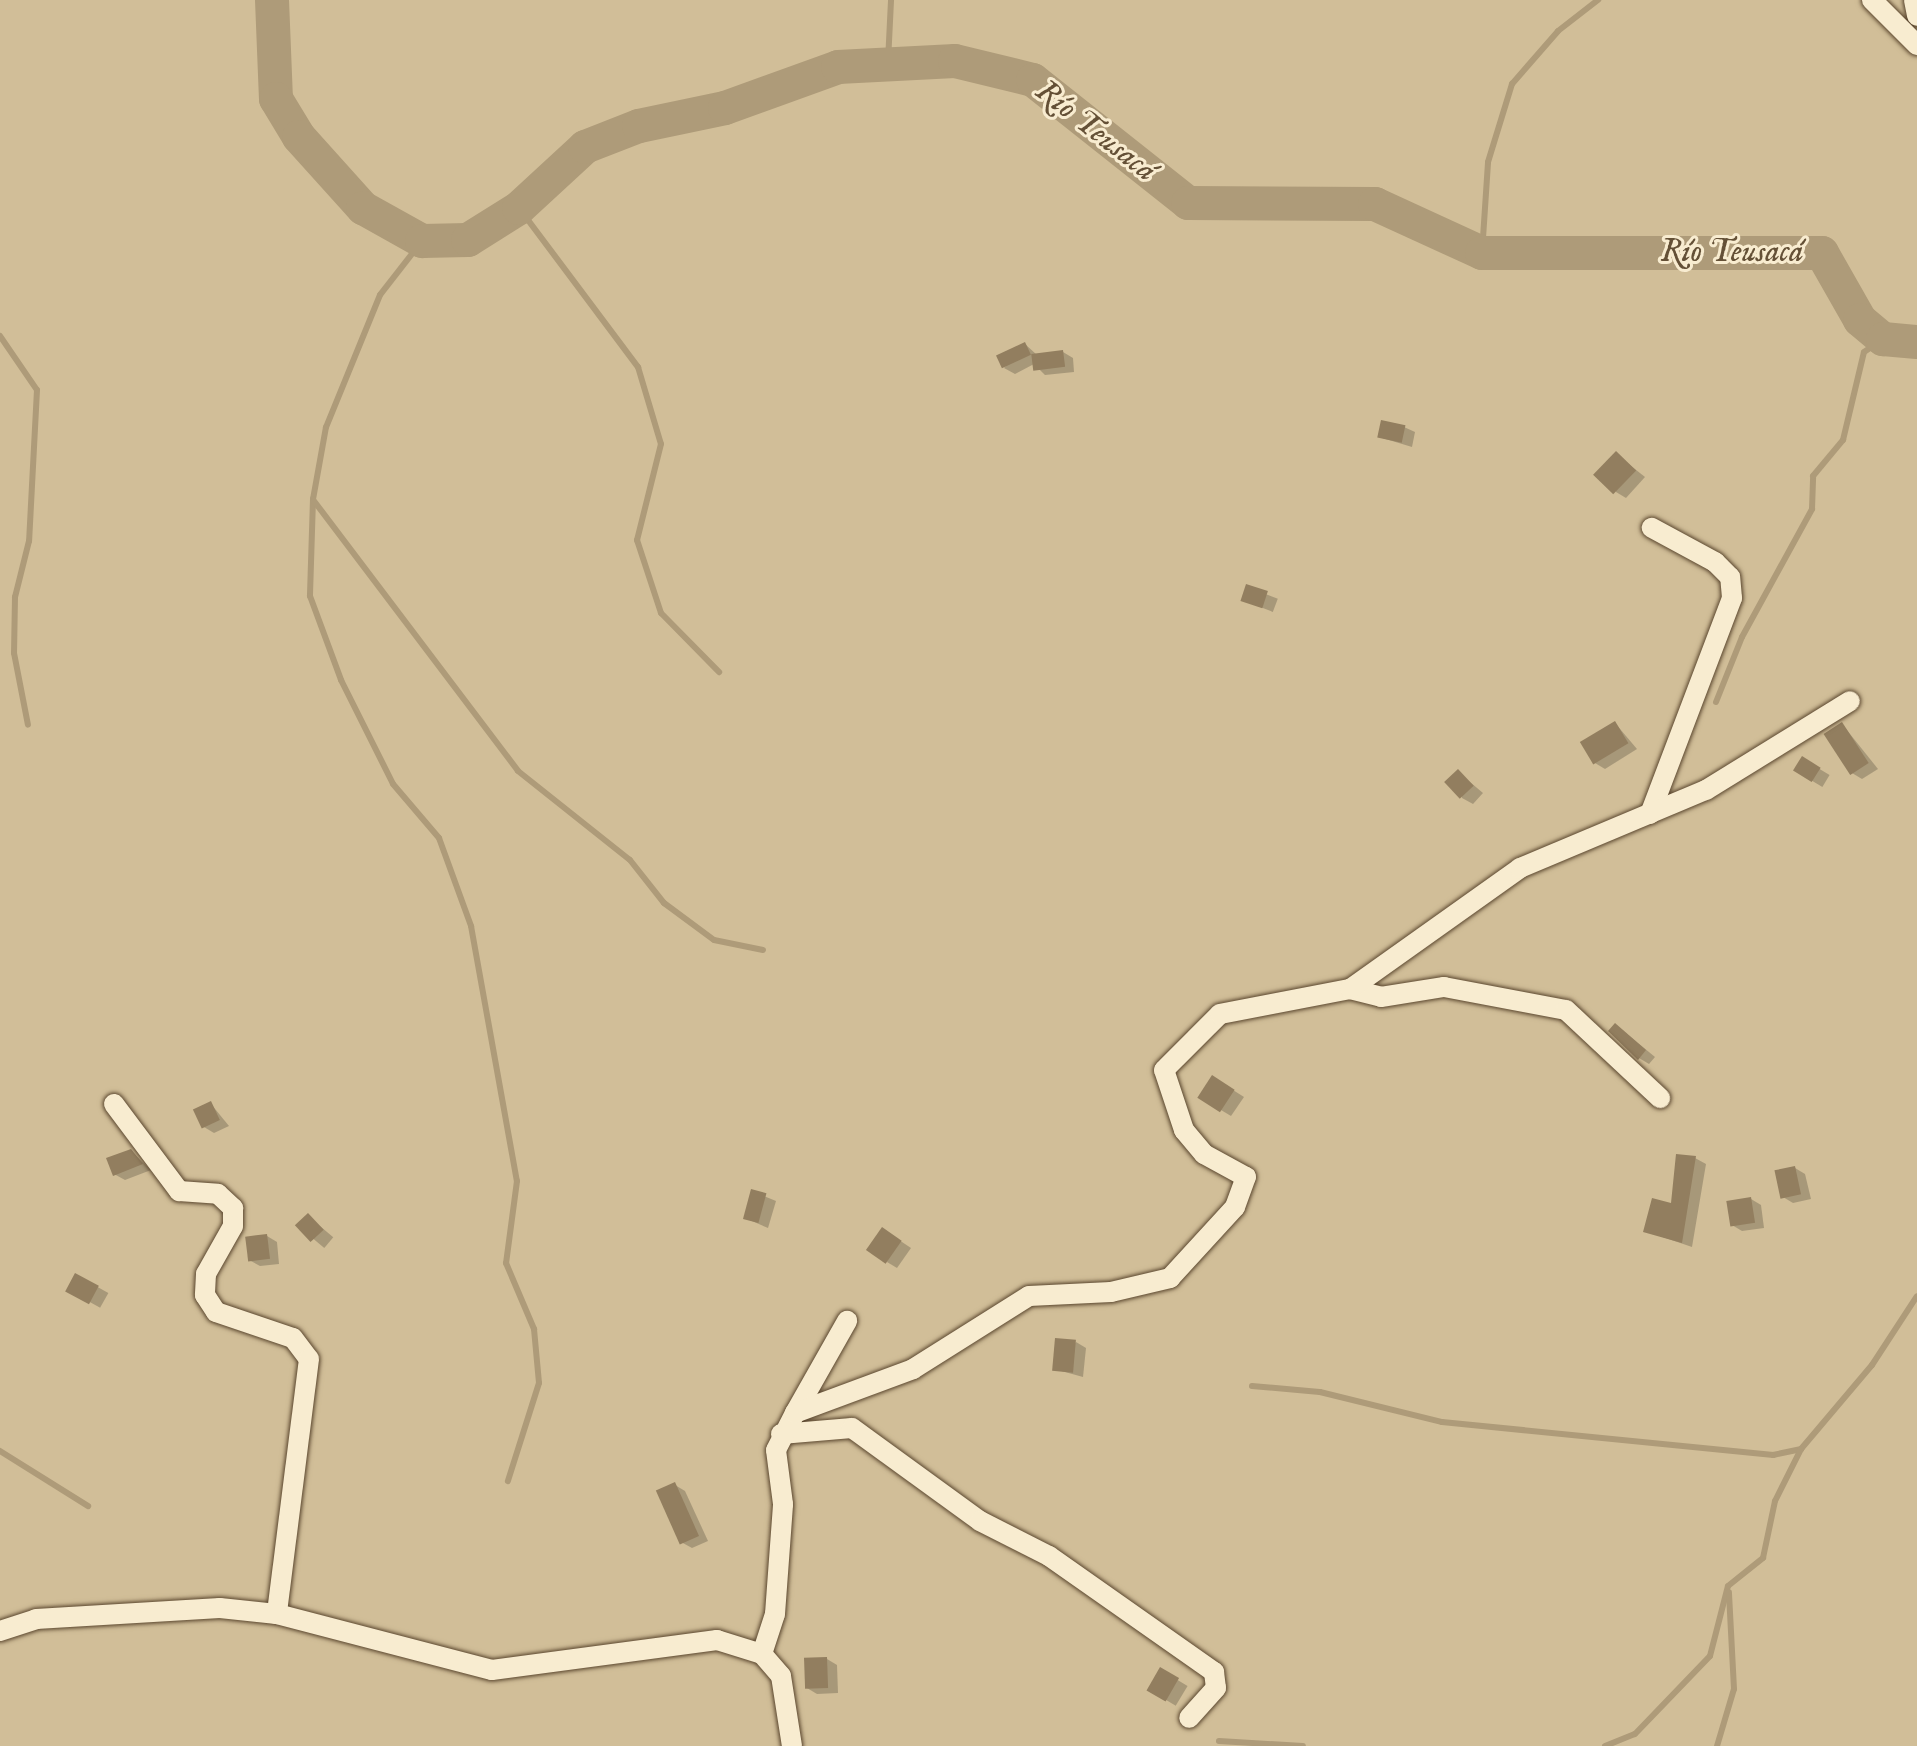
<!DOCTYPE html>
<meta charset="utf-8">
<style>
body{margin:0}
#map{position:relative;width:1917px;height:1746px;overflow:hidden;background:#f4e1b7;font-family:"IM FELL English",serif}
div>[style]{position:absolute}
.green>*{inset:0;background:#d1be98;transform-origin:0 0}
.shadow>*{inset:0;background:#0003;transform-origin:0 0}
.stream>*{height:6px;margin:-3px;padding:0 3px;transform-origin:3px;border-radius:3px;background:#ae9b79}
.river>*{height:34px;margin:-17px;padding:0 17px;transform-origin:17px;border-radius:17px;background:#ae9b79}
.building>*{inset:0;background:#927e5f;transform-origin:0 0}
.roads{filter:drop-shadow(0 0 2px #5a462e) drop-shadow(0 0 2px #5a462e)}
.minor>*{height:20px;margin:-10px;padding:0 10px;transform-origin:10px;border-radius:10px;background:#f8ecd0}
span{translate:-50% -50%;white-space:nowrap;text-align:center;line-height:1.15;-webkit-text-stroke:6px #f8ecd0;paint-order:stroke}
.water-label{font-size:32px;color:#645036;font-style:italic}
</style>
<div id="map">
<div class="green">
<i style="left:0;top:0;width:1917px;height:1746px"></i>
</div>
<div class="shadow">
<i style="clip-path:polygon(1025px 344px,1037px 355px,1063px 352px,1073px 358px,1074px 372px,1045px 375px,1034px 364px,1015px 374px,1004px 368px)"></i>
<i style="clip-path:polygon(1404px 427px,1415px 432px,1412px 447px,1379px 437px)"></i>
<i style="clip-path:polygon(1616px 454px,1645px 477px,1626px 498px,1616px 492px)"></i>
<i style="left:1247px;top:587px;width:33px;height:14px;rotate:21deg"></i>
<i style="clip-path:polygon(1615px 723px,1637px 749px,1605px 769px,1595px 763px)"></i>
<i style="clip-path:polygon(1842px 724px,1878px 769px,1862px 779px,1852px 773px)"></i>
<i style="left:1803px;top:759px;width:31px;height:14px;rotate:31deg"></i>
<i style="clip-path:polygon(1458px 772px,1483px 793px,1473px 804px,1462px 798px)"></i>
<i style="clip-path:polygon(1616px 1025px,1655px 1057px,1649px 1064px,1639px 1058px)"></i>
<i style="clip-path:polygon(1222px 1083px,1244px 1097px,1231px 1116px,1221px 1110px)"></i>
<i style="clip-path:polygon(211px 1104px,229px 1126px,214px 1133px,204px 1127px)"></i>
<i style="clip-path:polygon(131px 1151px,151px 1170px,125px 1180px,114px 1174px)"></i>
<i style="clip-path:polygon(1695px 1158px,1706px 1164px,1692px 1247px,1645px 1231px,1673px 1206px)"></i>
<i style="clip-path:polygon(1795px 1168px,1805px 1174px,1811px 1199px,1793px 1203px,1783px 1197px)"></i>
<i style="clip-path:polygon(752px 1191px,776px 1201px,768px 1228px,745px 1218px)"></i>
<i style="clip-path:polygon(1751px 1199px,1761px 1205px,1764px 1228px,1742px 1231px,1732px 1225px)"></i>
<i style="left:308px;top:1216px;width:33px;height:14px;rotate:40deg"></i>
<i style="clip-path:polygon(267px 1236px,277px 1242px,279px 1264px,260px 1266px,249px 1260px)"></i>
<i style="clip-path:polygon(893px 1236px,911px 1248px,897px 1268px,887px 1262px)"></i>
<i style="left:76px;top:1275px;width:37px;height:17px;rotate:29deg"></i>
<i style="clip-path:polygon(1076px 1342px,1086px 1348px,1083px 1377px,1054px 1369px)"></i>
<i style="clip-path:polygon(675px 1485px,685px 1491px,708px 1541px,692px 1548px,681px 1542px)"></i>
<i style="clip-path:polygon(827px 1659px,837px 1665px,838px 1693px,817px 1694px,807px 1688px)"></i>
<i style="left:1161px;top:1670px;width:31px;height:23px;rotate:31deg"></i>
</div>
<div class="stream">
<i style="left:888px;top:62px;width:62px;rotate:-87.2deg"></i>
<i style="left:519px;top:208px;width:199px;rotate:53.2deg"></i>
<i style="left:638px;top:367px;width:80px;rotate:73.4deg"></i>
<i style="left:661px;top:444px;width:99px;rotate:104deg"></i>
<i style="left:637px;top:540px;width:77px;rotate:71.8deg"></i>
<i style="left:661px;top:613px;width:83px;rotate:45.5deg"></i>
<i style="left:422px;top:241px;width:68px;rotate:127.9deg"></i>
<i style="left:380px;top:295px;width:143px;rotate:112.2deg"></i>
<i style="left:326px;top:427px;width:73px;rotate:100.2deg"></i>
<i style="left:313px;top:499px;width:97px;rotate:91.8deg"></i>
<i style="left:310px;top:596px;width:90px;rotate:69.7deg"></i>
<i style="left:341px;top:680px;width:116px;rotate:63.4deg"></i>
<i style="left:393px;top:784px;width:71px;rotate:49.6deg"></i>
<i style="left:439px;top:838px;width:94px;rotate:70deg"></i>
<i style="left:471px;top:926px;width:259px;rotate:79.8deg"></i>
<i style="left:517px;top:1181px;width:83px;rotate:97.6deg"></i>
<i style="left:506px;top:1263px;width:72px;rotate:67deg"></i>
<i style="left:534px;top:1329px;width:54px;rotate:84.7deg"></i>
<i style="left:539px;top:1383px;width:103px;rotate:107.6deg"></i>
<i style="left:1482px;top:253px;width:91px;rotate:-86.2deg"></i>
<i style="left:1488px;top:162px;width:82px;rotate:-72.9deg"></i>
<i style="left:1512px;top:84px;width:70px;rotate:-49deg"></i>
<i style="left:1558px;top:31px;width:51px;rotate:-37.8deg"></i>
<i style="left:0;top:336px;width:65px;rotate:55.6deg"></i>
<i style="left:37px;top:390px;width:151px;rotate:93deg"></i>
<i style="left:29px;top:541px;width:58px;rotate:104deg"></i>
<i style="left:15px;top:597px;width:56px;rotate:91deg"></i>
<i style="left:14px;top:653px;width:73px;rotate:79deg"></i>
<i style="left:314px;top:501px;width:338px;rotate:52.9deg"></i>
<i style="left:518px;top:771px;width:143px;rotate:38.5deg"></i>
<i style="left:630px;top:860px;width:55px;rotate:51.7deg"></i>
<i style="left:664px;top:903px;width:62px;rotate:36.5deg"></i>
<i style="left:714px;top:940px;width:50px;rotate:11.5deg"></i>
<i style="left:1716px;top:702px;width:70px;rotate:-68.2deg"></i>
<i style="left:1742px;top:637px;width:146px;rotate:-61.3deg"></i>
<i style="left:1812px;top:509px;width:33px;rotate:-88deg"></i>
<i style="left:1813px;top:476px;width:47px;rotate:-50.2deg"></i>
<i style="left:1843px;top:440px;width:90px;rotate:-76.6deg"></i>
<i style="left:1864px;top:352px;width:23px;rotate:-34deg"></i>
<i style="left:1252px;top:1386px;width:68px;rotate:5deg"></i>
<i style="left:1320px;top:1392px;width:126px;rotate:13.8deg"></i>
<i style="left:1442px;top:1422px;width:333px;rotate:5.7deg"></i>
<i style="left:1773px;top:1455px;width:29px;rotate:-12deg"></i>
<i style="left:1801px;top:1449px;width:110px;rotate:-49.8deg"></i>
<i style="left:1872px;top:1365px;width:82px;rotate:-56.9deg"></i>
<i style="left:0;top:1451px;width:104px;rotate:32deg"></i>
<i style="left:1219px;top:1741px;width:84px;rotate:3.4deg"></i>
<i style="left:1605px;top:1746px;width:32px;rotate:-22deg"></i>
<i style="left:1635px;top:1734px;width:108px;rotate:-46.1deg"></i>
<i style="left:1710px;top:1656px;width:72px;rotate:-75.6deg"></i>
<i style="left:1728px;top:1586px;width:45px;rotate:-38.7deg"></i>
<i style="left:1763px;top:1558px;width:58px;rotate:-78.1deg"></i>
<i style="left:1775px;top:1501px;width:58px;rotate:-63.4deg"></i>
<i style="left:1717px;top:1746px;width:59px;rotate:-73.4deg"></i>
<i style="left:1734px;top:1689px;width:97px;rotate:-93deg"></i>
</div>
<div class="river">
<i style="left:272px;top:0;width:99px;rotate:87.7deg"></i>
<i style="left:276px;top:99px;width:44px;rotate:58.8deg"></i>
<i style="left:299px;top:137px;width:96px;rotate:48deg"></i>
<i style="left:363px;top:208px;width:68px;rotate:29.2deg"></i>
<i style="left:422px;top:241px;width:46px;rotate:-1.2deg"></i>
<i style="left:468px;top:240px;width:60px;rotate:-32.1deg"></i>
<i style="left:519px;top:208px;width:90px;rotate:-42.7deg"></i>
<i style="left:585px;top:147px;width:58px;rotate:-21.3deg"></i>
<i style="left:639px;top:126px;width:88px;rotate:-11.8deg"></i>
<i style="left:725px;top:108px;width:120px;rotate:-19.9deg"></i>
<i style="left:838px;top:67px;width:117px;rotate:-2.9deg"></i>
<i style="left:955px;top:61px;width:80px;rotate:13.7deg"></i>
<i style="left:1033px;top:80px;width:198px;rotate:38.4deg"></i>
<i style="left:1188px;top:203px;width:187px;rotate:0.3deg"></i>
<i style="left:1375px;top:204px;width:118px;rotate:24.6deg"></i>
<i style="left:1482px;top:253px;width:340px"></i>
<i style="left:1822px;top:253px;width:77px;rotate:60.4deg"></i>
<i style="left:1860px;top:320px;width:30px;rotate:40deg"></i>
<i style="left:1883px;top:339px;width:34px;rotate:5deg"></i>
</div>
<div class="building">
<i style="left:1025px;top:342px;width:14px;height:32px;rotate:65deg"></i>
<i style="left:1063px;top:350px;width:17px;height:32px;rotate:83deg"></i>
<i style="left:1381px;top:420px;width:25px;height:18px;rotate:12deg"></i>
<i style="left:1616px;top:451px;width:28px;height:33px;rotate:44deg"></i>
<i style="left:1246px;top:584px;width:23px;height:18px;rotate:18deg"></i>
<i style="left:1615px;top:721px;width:26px;height:41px;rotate:59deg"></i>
<i style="left:1842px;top:722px;width:49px;height:22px;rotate:57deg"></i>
<i style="left:1802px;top:756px;width:22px;height:17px;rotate:32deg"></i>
<i style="left:1458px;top:769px;width:23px;height:19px;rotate:47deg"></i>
<i style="clip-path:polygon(1615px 1023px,1646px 1050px,1638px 1060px,1608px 1031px)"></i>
<i style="left:1212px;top:1075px;width:27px;height:27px;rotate:33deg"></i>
<i style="left:211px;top:1101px;width:21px;height:20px;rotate:65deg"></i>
<i style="clip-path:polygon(131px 1149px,143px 1164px,113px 1176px,106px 1158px)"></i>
<i style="clip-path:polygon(1676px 1154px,1696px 1156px,1682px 1243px,1643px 1232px,1652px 1198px,1671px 1203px)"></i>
<i style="left:1795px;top:1166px;width:29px;height:21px;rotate:78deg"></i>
<i style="left:751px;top:1189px;width:16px;height:31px;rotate:15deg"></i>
<i style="left:1751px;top:1197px;width:26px;height:25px;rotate:81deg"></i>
<i style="left:308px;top:1213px;width:23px;height:18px;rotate:47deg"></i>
<i style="left:882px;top:1227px;width:24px;height:28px;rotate:35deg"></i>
<i style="left:267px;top:1234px;width:25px;height:22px;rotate:83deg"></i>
<i style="left:75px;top:1273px;width:27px;height:21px;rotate:28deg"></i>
<i style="left:1055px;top:1338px;width:21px;height:33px;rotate:5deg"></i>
<i style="left:675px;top:1482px;width:59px;height:21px;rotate:66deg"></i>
<i style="left:827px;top:1657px;width:31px;height:23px;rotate:88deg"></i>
<i style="left:1160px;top:1667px;width:22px;height:27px;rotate:30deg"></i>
</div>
<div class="roads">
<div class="minor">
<i style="left:1872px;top:0;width:64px;rotate:45deg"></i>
<i style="left:1914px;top:0;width:16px;rotate:79deg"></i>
<i style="left:1650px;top:814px;width:231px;rotate:-69.2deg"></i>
<i style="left:1732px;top:598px;width:21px;rotate:-95deg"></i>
<i style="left:1730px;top:577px;width:21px;rotate:-135deg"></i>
<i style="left:1715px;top:562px;width:72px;rotate:-151.6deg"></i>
<i style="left:1350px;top:989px;width:32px;rotate:14deg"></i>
<i style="left:1381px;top:997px;width:64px;rotate:-9deg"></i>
<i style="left:1444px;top:987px;width:124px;rotate:10.7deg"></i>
<i style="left:1566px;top:1010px;width:129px;rotate:43.1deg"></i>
<i style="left:114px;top:1104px;width:109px;rotate:53.2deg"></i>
<i style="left:179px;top:1191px;width:39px;rotate:4deg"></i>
<i style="left:218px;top:1194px;width:21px;rotate:43deg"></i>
<i style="left:233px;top:1208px;width:18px;rotate:90deg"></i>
<i style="left:233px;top:1226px;width:55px;rotate:119.4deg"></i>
<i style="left:206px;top:1274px;width:21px;rotate:93deg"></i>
<i style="left:205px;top:1295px;width:20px;rotate:57deg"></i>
<i style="left:216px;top:1312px;width:81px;rotate:18.7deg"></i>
<i style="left:293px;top:1338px;width:26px;rotate:53deg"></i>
<i style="left:309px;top:1359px;width:257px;rotate:97.2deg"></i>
<i style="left:795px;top:1413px;width:106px;rotate:-60.5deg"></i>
<i style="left:781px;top:1434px;width:71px;rotate:-4.8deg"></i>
<i style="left:852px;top:1428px;width:158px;rotate:36deg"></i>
<i style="left:980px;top:1521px;width:77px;rotate:26.9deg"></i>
<i style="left:1049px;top:1556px;width:202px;rotate:35.1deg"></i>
<i style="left:1214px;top:1672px;width:16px;rotate:83deg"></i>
<i style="left:1216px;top:1688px;width:40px;rotate:132deg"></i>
<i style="left:0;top:1631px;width:38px;rotate:-18deg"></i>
<i style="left:36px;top:1619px;width:184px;rotate:-3.4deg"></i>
<i style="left:220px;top:1608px;width:57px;rotate:6deg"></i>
<i style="left:277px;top:1614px;width:222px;rotate:14.6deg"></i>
<i style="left:492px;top:1670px;width:227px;rotate:-7.6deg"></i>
<i style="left:717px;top:1640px;width:47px;rotate:17.3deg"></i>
<i style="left:762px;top:1654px;width:29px;rotate:49deg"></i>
<i style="left:781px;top:1676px;width:71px;rotate:81.1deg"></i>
<i style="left:762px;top:1654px;width:42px;rotate:-72deg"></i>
<i style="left:775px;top:1614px;width:110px;rotate:-85.8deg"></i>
<i style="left:783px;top:1504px;width:54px;rotate:-97.4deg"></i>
<i style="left:776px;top:1450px;width:42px;rotate:-62.8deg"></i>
<i style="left:795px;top:1413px;width:126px;rotate:-20.4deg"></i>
<i style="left:913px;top:1369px;width:137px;rotate:-32.2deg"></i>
<i style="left:1029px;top:1296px;width:82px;rotate:-2.8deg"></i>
<i style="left:1111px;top:1292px;width:61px;rotate:-13.3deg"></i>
<i style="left:1170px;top:1278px;width:96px;rotate:-47.5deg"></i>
<i style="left:1235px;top:1207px;width:32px;rotate:-70deg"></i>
<i style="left:1246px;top:1177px;width:48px;rotate:-151.3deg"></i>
<i style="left:1204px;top:1154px;width:31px;rotate:-130deg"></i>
<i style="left:1184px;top:1130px;width:63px;rotate:-108.4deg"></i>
<i style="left:1164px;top:1070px;width:79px;rotate:-45deg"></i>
<i style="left:1220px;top:1014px;width:132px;rotate:-10.9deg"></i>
<i style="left:1350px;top:989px;width:209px;rotate:-35.4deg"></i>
<i style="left:1520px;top:868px;width:202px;rotate:-22.8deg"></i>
<i style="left:1706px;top:790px;width:169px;rotate:-31.7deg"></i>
</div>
</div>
<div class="water-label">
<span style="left:1095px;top:132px;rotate:38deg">Río Teusacá</span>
<span style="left:1732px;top:253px">Río Teusacá</span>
</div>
</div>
